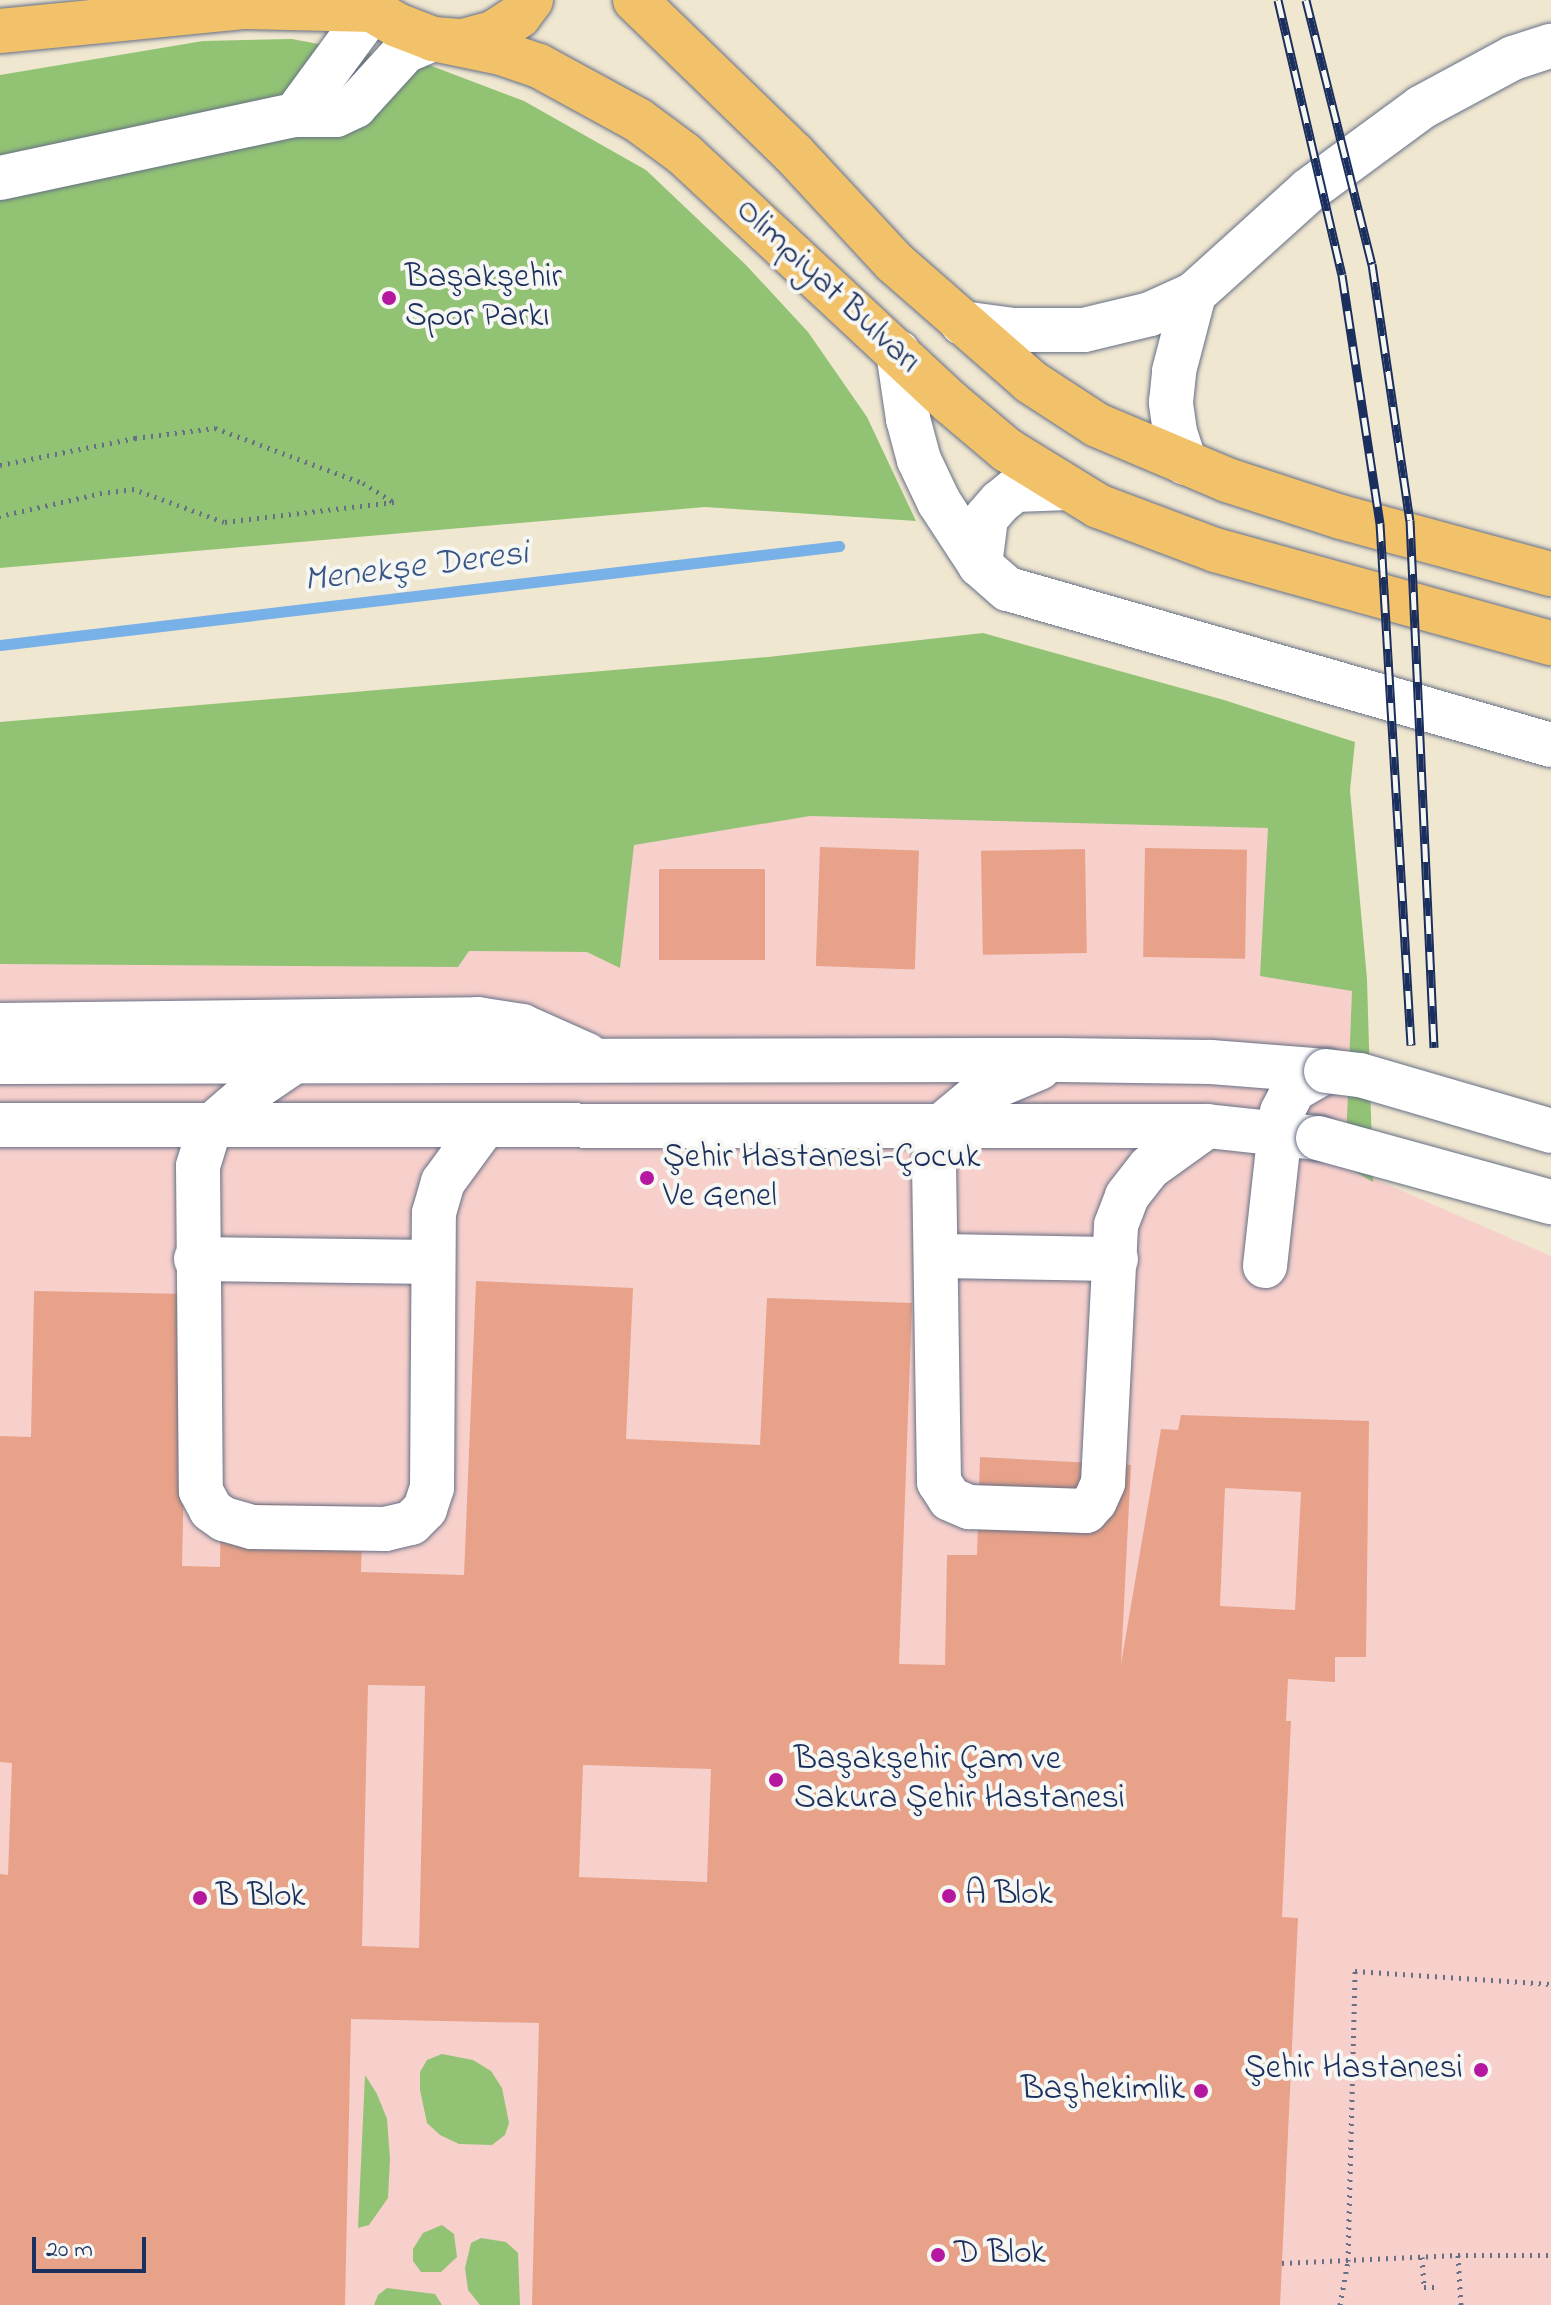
<!DOCTYPE html>
<meta charset="utf-8">
<style>
body{margin:0}
#map{position:relative;width:1551px;height:2305px;overflow:hidden;background:#f0e7d0;font-family:"Indie Flower",sans-serif}
div>[style]{position:absolute}
.built>*{inset:0;background:#f7d0cb}
.green>*{inset:0;background:#92c374}
.stream>*{height:11px;margin:-5.5px;padding:0 5.5px;transform-origin:5.5px;border-radius:5.5px;background:#78b0e8}
.building>*{inset:0;background:#e7a289;transform-origin:0 0}
.path>*{height:5px;margin-top:-2.5px;transform-origin:0;background:repeating-linear-gradient(90deg,#666f86 0 2px,transparent 0 8px)}
.roads{filter:drop-shadow(0 0 2px #666f86) drop-shadow(0 0 2px #666f86)}
.minor>*{height:44px;margin:-22px;padding:0 22px;transform-origin:22px;border-radius:22px;background:#fff}
.major>*{height:44px;margin:-22px;padding:0 22px;transform-origin:22px;border-radius:22px;background:#f2c26a}
.rail>*{height:9px;margin-top:-4.5px;transform-origin:0;background:repeating-linear-gradient(90deg,#f6f6f2 0 18px,#1b2f5e 0 36px);box-sizing:border-box;border-block:2px solid #1b2f5e}
.bridges{filter:drop-shadow(0 0 2px #666f86) drop-shadow(0 0 2px #666f86)}
.minor-bridge>*{height:44px;margin:-22px;padding:0 22px;transform-origin:22px;border-radius:22px;background:#fff}
.dots>*{width:22px;height:22px;translate:-50% -50%;box-sizing:border-box;border:4px solid #f6f6f2;border-radius:50%}
span{translate:-50% -50%;white-space:nowrap;text-align:center;line-height:1.15;-webkit-text-stroke:8px #f6f6f2;paint-order:stroke}
.poi-label{font-size:34px;color:#1b2f5e}
.left{translate:0 -50%;text-align:left}
.right{translate:-100% -50%;text-align:right}
.street-label{font-size:34px;color:#1b2f5e}
.water-label{font-size:36px;color:#375687;font-style:italic}
.scale{position:absolute;left:32px;top:2237px;width:114px;height:36px;box-sizing:border-box;border:4px solid #1b2f5e;border-top:0;padding-left:10px;font-size:24px;line-height:28px;white-space:nowrap;color:#1b2f5e;-webkit-text-stroke:6px #f6f6f2;paint-order:stroke}
</style>
<div id="map">
<div class="built">
<i style="clip-path:polygon(1260px 751px,1352px 991px,1345px 1166px,1551px 1256px,1551px 2305px,0 2305px,0 860px)"></i>
</div>
<div class="green">
<i style="clip-path:polygon(292px 39px,429px 65px,524px 101px,646px 170px,746px 265px,808px 332px,867px 417px,916px 521px,705px 507px,0 568px,0 75px,203px 41px)"></i>
<i style="clip-path:polygon(983px 633px,1224px 700px,1355px 742px,1350px 790px,1367px 979px,1373px 1182px,1345px 1166px,1352px 991px,1260px 976px,1268px 828px,810px 816px,634px 845px,620px 968px,587px 952px,469px 951px,458px 967px,0 964px,0 722px,768px 657px)"></i>
<i style="clip-path:polygon(442px 2054px,473px 2060px,491px 2071px,502px 2088px,509px 2123px,505px 2135px,492px 2145px,459px 2144px,440px 2135px,427px 2123px,420px 2090px,420px 2072px,427px 2060px)"></i>
<i style="clip-path:polygon(365px 2075px,377px 2094px,387px 2119px,390px 2158px,388px 2198px,369px 2225px,358px 2228px)"></i>
<i style="clip-path:polygon(442px 2225px,454px 2234px,457px 2257px,441px 2272px,421px 2272px,413px 2261px,413px 2249px,423px 2233px)"></i>
<i style="clip-path:polygon(481px 2238px,506px 2242px,518px 2253px,520px 2305px,480px 2305px,468px 2290px,465px 2268px,471px 2243px)"></i>
<i style="clip-path:polygon(387px 2288px,435px 2294px,442px 2305px,374px 2305px,378px 2295px)"></i>
</div>
<div class="stream">
<i style="left:0;top:645px;width:845px;rotate:-6.73deg"></i>
</div>
<div class="building">
<i style="left:820px;top:847px;width:99px;height:119px;rotate:2deg"></i>
<i style="left:1145px;top:848px;width:102px;height:109px;rotate:1deg"></i>
<i style="left:1085px;top:849px;width:104px;height:104px;rotate:89deg"></i>
<i style="left:659px;top:869px;width:106px;height:91px"></i>
<i style="clip-path:polygon(evenodd,476px 1281px,633px 1288px,626px 1439px,760px 1445px,767px 1298px,912px 1303px,899px 1664px,945px 1665px,947px 1555px,977px 1555px,980px 1457px,1131px 1465px,1121px 1664px,1161px 1429px,1178px 1430px,1181px 1415px,1369px 1421px,1366px 1657px,1335px 1657px,1335px 1682px,1288px 1679px,1286px 1721px,1291px 1721px,1282px 1917px,1298px 1918px,1280px 2305px,532px 2305px,539px 2023px,351px 2019px,345px 2305px,0 2305px,0 1874px,8px 1875px,12px 1763px,0 1762px,0 1436px,31px 1437px,34px 1291px,188px 1294px,182px 1566px,220px 1567px,221px 1503px,363px 1506px,361px 1572px,464px 1575px,476px 1281px,1225px 1488px,1301px 1492px,1295px 1610px,1220px 1606px,1225px 1488px,476px 1281px,368px 1685px,425px 1686px,419px 1948px,362px 1946px,368px 1685px,476px 1281px,583px 1765px,711px 1769px,707px 1882px,579px 1877px,583px 1765px)"></i>
</div>
<div class="path">
<i style="left:0;top:465px;width:138px;rotate:-11.3deg"></i>
<i style="left:135px;top:438px;width:81px;rotate:-7.1deg"></i>
<i style="left:215px;top:428px;width:158px;rotate:20.4deg"></i>
<i style="left:363px;top:483px;width:36px;rotate:32deg"></i>
<i style="left:394px;top:502px;width:171px;rotate:173.3deg"></i>
<i style="left:224px;top:522px;width:96px;rotate:-159.9deg"></i>
<i style="left:134px;top:489px;width:32px;rotate:173deg"></i>
<i style="left:102px;top:493px;width:105px;rotate:167.3deg"></i>
<i style="left:1458px;top:2255px;width:93px"></i>
<i style="left:1422px;top:2257px;width:30px;rotate:86deg"></i>
<i style="left:1424px;top:2287px;width:12px"></i>
<i style="left:1282px;top:2263px;width:176px;rotate:-2.6deg"></i>
<i style="left:1458px;top:2255px;width:50px;rotate:86.6deg"></i>
<i style="left:1340px;top:2305px;width:45px;rotate:-79.7deg"></i>
<i style="left:1348px;top:2261px;width:290px;rotate:-88.6deg"></i>
<i style="left:1355px;top:1971px;width:196px;rotate:3.8deg"></i>
</div>
<div class="roads">
<div class="minor">
<i style="left:295px;top:115px;width:130px;rotate:-53.7deg"></i>
<i style="left:0;top:178px;width:302px;rotate:-12.1deg"></i>
<i style="left:295px;top:115px;width:41px"></i>
<i style="left:336px;top:115px;width:21px;rotate:-25deg"></i>
<i style="left:355px;top:106px;width:74px;rotate:-47.7deg"></i>
<i style="left:405px;top:51px;width:30px;rotate:-23deg"></i>
<i style="left:962px;top:323px;width:52px;rotate:7.7deg"></i>
<i style="left:1014px;top:330px;width:70px"></i>
<i style="left:1084px;top:330px;width:68px;rotate:-13.6deg"></i>
<i style="left:1150px;top:314px;width:48px;rotate:-24.4deg"></i>
<i style="left:1194px;top:294px;width:155px;rotate:-42.1deg"></i>
<i style="left:1309px;top:190px;width:140px;rotate:-36.3deg"></i>
<i style="left:1422px;top:107px;width:103px;rotate:-28.3deg"></i>
<i style="left:1513px;top:58px;width:40px;rotate:-18deg"></i>
<i style="left:898px;top:352px;width:68px;rotate:81.5deg"></i>
<i style="left:908px;top:419px;width:42px;rotate:75deg"></i>
<i style="left:919px;top:460px;width:47px;rotate:64.5deg"></i>
<i style="left:939px;top:502px;width:75px;rotate:56.9deg"></i>
<i style="left:980px;top:565px;width:37px;rotate:41deg"></i>
<i style="left:1008px;top:589px;width:565px;rotate:16.03deg"></i>
<i style="left:1185px;top:463px;width:33px;rotate:-108deg"></i>
<i style="left:1175px;top:432px;width:30px;rotate:-98deg"></i>
<i style="left:1171px;top:402px;width:31px;rotate:-84deg"></i>
<i style="left:1174px;top:371px;width:80px;rotate:-75.4deg"></i>
<i style="left:980px;top:565px;width:47px;rotate:-82.7deg"></i>
<i style="left:986px;top:518px;width:21px;rotate:-49deg"></i>
<i style="left:1000px;top:502px;width:19px;rotate:-39deg"></i>
<i style="left:1015px;top:490px;width:53px;rotate:-2.2deg"></i>
<i style="left:0;top:1025px;width:478px;rotate:-0.7deg"></i>
<i style="left:478px;top:1019px;width:45px;rotate:9deg"></i>
<i style="left:522px;top:1026px;width:71px;rotate:24deg"></i>
<i style="left:295px;top:1061px;width:50px;rotate:145.7deg"></i>
<i style="left:254px;top:1089px;width:58px;rotate:139.2deg"></i>
<i style="left:210px;top:1127px;width:41px;rotate:107.1deg"></i>
<i style="left:198px;top:1166px;width:325px;rotate:89.5deg"></i>
<i style="left:201px;top:1491px;width:21px;rotate:62deg"></i>
<i style="left:211px;top:1510px;width:16px;rotate:35deg"></i>
<i style="left:224px;top:1519px;width:29px;rotate:16deg"></i>
<i style="left:252px;top:1527px;width:133px;rotate:0.9deg"></i>
<i style="left:385px;top:1529px;width:27px;rotate:-13deg"></i>
<i style="left:411px;top:1523px;width:20px;rotate:-45deg"></i>
<i style="left:425px;top:1509px;width:22px;rotate:-72deg"></i>
<i style="left:432px;top:1488px;width:275px;rotate:-89.6deg"></i>
<i style="left:434px;top:1213px;width:32px;rotate:-74deg"></i>
<i style="left:443px;top:1182px;width:69px;rotate:-53.8deg"></i>
<i style="left:0;top:1062px;width:1060px;rotate:-0.11deg"></i>
<i style="left:1060px;top:1060px;width:151px;rotate:0.8deg"></i>
<i style="left:1211px;top:1062px;width:115px;rotate:4.5deg"></i>
<i style="left:1039px;top:1068px;width:62px;rotate:157.2deg"></i>
<i style="left:982px;top:1092px;width:55px;rotate:140.2deg"></i>
<i style="left:940px;top:1127px;width:36px;rotate:99deg"></i>
<i style="left:934px;top:1163px;width:319px;rotate:89.1deg"></i>
<i style="left:939px;top:1482px;width:20px;rotate:57deg"></i>
<i style="left:950px;top:1499px;width:21px;rotate:23deg"></i>
<i style="left:969px;top:1507px;width:117px;rotate:2deg"></i>
<i style="left:1086px;top:1511px;width:13px;rotate:-48deg"></i>
<i style="left:1095px;top:1501px;width:20px;rotate:-66deg"></i>
<i style="left:1103px;top:1483px;width:258px;rotate:-87.1deg"></i>
<i style="left:1116px;top:1225px;width:31px;rotate:-69deg"></i>
<i style="left:1127px;top:1196px;width:37px;rotate:-52deg"></i>
<i style="left:1150px;top:1167px;width:70px;rotate:-35.7deg"></i>
<i style="left:0;top:1125px;width:1207px;rotate:0.05deg"></i>
<i style="left:1207px;top:1126px;width:112px;rotate:6.2deg"></i>
<i style="left:936px;top:1256px;width:180px;rotate:1deg"></i>
<i style="left:196px;top:1259px;width:237px;rotate:0.7deg"></i>
<i style="left:1265px;top:1266px;width:155px;rotate:-83.7deg"></i>
<i style="left:1282px;top:1112px;width:25px;rotate:-63deg"></i>
<i style="left:1293px;top:1090px;width:38px;rotate:-30deg"></i>
</div>
<div class="major">
<i style="left:369px;top:0;width:10px;rotate:73deg"></i>
<i style="left:372px;top:10px;width:29px;rotate:31deg"></i>
<i style="left:397px;top:25px;width:39px;rotate:21deg"></i>
<i style="left:433px;top:39px;width:30px;rotate:4deg"></i>
<i style="left:463px;top:41px;width:31px;rotate:-15deg"></i>
<i style="left:493px;top:33px;width:31px;rotate:-33deg"></i>
<i style="left:519px;top:16px;width:20px;rotate:-53deg"></i>
<i style="left:635px;top:0;width:221px;rotate:44.1deg"></i>
<i style="left:794px;top:154px;width:147px;rotate:47.2deg"></i>
<i style="left:894px;top:262px;width:182px;rotate:41.2deg"></i>
<i style="left:1031px;top:382px;width:79px;rotate:33.1deg"></i>
<i style="left:1097px;top:425px;width:141px;rotate:22.9deg"></i>
<i style="left:1227px;top:480px;width:120px;rotate:18deg"></i>
<i style="left:1341px;top:517px;width:218px;rotate:15.2deg"></i>
<i style="left:0;top:31px;width:247px;rotate:-5.6deg"></i>
<i style="left:246px;top:7px;width:126px;rotate:1.4deg"></i>
<i style="left:433px;top:39px;width:69px;rotate:11.6deg"></i>
<i style="left:501px;top:53px;width:40px;rotate:18.9deg"></i>
<i style="left:539px;top:66px;width:113px;rotate:28.6deg"></i>
<i style="left:638px;top:120px;width:57px;rotate:36.5deg"></i>
<i style="left:684px;top:154px;width:364px;rotate:43deg"></i>
<i style="left:950px;top:402px;width:75px;rotate:40.1deg"></i>
<i style="left:1007px;top:450px;width:107px;rotate:31.6deg"></i>
<i style="left:1098px;top:506px;width:125px;rotate:20.6deg"></i>
<i style="left:1215px;top:550px;width:349px;rotate:15.5deg"></i>
</div>
</div>
<div class="rail">
<i style="left:1278px;top:0;width:282px;rotate:76.9deg"></i>
<i style="left:1342px;top:275px;width:251px;rotate:81.3deg"></i>
<i style="left:1380px;top:523px;width:523px;rotate:86.6deg"></i>
<i style="left:1306px;top:0;width:272px;rotate:76deg"></i>
<i style="left:1372px;top:264px;width:259px;rotate:81.6deg"></i>
<i style="left:1410px;top:520px;width:528px;rotate:87.39deg"></i>
</div>
<div class="bridges">
<div class="minor-bridge">
<i style="left:1326px;top:1071px;width:34px;rotate:7deg"></i>
<i style="left:1360px;top:1075px;width:199px;rotate:16.3deg"></i>
<i style="left:1318px;top:1138px;width:242px;rotate:15.4deg"></i>
</div>
</div>
<div class="dots">
<i style="left:389px;top:298px;background:#b5179e"></i>
<i style="left:647px;top:1178px;background:#b5179e"></i>
<i style="left:776px;top:1780px;background:#b5179e"></i>
<i style="left:949px;top:1896px;background:#b5179e"></i>
<i style="left:200px;top:1898px;background:#b5179e"></i>
<i style="left:1481px;top:2070px;background:#b5179e"></i>
<i style="left:1201px;top:2091px;background:#b5179e"></i>
<i style="left:938px;top:2255px;background:#b5179e"></i>
</div>
<div class="poi-label">
<span class="left" style="left:405px;top:298px">Başakşehir<br>Spor Parkı</span>
<span class="left" style="left:663px;top:1178px">Şehir Hastanesi-Çocuk<br>Ve Genel</span>
<span class="left" style="left:794px;top:1780px">Başakşehir Çam ve<br>Sakura Şehir Hastanesi</span>
<span class="left" style="left:965px;top:1896px">A Blok</span>
<span class="left" style="left:216px;top:1898px">B Blok</span>
<span class="right" style="left:1463px;top:2070px">Şehir Hastanesi</span>
<span class="right" style="left:1185px;top:2091px">Başhekimlik</span>
<span class="left" style="left:954px;top:2255px">D Blok</span>
</div>
<div class="street-label">
<span style="left:827px;top:287px;rotate:43deg">Olimpiyat Bulvarı</span>
</div>
<div class="water-label">
<span style="left:416px;top:568px;rotate:-7deg">Menekşe Deresi</span>
</div>
<div class="scale">20 m</div>
</div>
